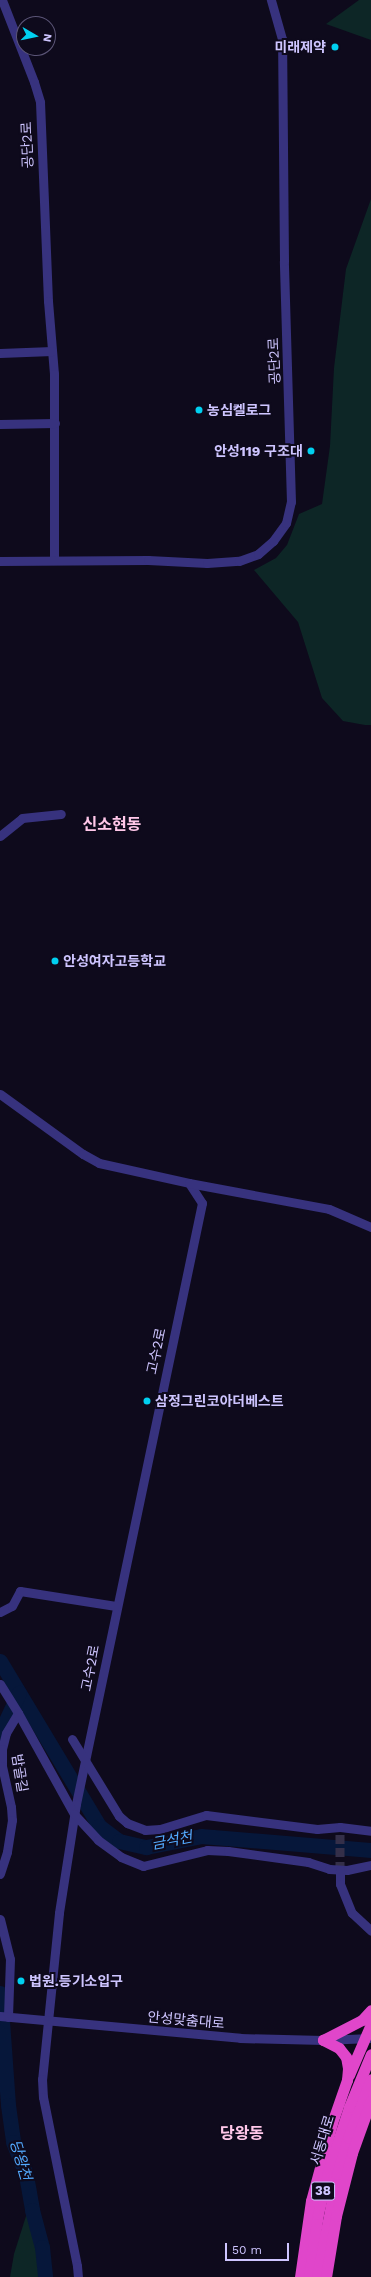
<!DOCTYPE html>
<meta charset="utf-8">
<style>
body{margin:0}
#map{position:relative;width:371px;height:2277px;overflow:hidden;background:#0e0a1c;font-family:"Work Sans","Noto Sans KR",sans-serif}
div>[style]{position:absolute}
.green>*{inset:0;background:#0d2626}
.river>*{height:15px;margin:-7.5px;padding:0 7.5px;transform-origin:7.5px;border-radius:7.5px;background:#06173a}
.minor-tunnel>*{height:9px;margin-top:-4.5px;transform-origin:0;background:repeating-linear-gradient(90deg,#342f49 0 9px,transparent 0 13.5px)}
.minor>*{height:9px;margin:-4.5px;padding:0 4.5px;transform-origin:4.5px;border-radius:4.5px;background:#37327e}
.trunk>*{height:11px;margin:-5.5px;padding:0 5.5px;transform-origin:5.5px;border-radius:5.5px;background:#e046ca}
.dots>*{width:11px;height:11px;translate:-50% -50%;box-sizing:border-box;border:2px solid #0e0a1c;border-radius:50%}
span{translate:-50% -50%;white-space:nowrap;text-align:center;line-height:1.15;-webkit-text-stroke:4px #0e0a1c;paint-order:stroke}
.shield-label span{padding:1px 3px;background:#0e0a1c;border:1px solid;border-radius:3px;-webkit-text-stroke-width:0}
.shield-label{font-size:13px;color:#cec5ff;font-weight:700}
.poi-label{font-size:14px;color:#cec5ff;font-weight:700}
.right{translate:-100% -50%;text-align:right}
.left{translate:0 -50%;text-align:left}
.street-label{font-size:14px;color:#cec5ff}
.water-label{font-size:15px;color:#53aaff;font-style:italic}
.quarter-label{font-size:16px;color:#ffc7e9;font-weight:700}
.north{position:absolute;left:16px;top:16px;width:40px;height:40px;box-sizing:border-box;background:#0e0a1c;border:1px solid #5b5577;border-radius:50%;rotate:99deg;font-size:11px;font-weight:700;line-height:16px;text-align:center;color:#cec5ff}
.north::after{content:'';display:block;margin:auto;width:14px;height:18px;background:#00d0f0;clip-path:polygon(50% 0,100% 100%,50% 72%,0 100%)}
.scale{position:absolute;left:225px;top:2243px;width:64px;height:18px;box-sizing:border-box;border:2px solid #cec5ff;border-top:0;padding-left:5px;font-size:12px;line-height:14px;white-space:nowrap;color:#cec5ff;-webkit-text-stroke:3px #0e0a1c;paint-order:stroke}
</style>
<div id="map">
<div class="green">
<i style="clip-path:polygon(359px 0,371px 0,371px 40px,326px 24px)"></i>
<i style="clip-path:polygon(371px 199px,371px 725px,365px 725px,343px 721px,322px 698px,298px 622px,254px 570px,276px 558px,287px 545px,299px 514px,322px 504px,330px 446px,334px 368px,346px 269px)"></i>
<i style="clip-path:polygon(27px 2213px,38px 2244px,42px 2277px,10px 2277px,14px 2254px)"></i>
</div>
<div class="river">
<i style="left:0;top:1661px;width:192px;rotate:59deg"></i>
<i style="left:99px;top:1826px;width:25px;rotate:37deg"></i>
<i style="left:119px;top:1841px;width:28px;rotate:13deg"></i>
<i style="left:146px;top:1847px;width:56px;rotate:-11.3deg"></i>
<i style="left:201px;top:1836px;width:171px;rotate:4.7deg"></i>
<i style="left:0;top:1739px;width:10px;rotate:-79deg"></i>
<i style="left:2px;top:1729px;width:40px;rotate:-65deg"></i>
<i style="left:0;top:1993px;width:112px;rotate:85.9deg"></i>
<i style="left:8px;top:2105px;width:37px;rotate:82deg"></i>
<i style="left:13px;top:2142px;width:35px;rotate:68deg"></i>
<i style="left:26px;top:2175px;width:36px;rotate:80deg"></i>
<i style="left:32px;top:2210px;width:38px;rotate:75deg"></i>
<i style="left:42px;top:2247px;width:30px;rotate:84deg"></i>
</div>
<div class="minor-tunnel">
<i style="left:340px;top:1870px;width:43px;rotate:-90deg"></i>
</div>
<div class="minor">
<i style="left:2px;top:0;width:88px;rotate:68.7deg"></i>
<i style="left:34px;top:82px;width:21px;rotate:73deg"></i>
<i style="left:40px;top:102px;width:199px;rotate:87.7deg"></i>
<i style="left:48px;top:301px;width:73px;rotate:85.3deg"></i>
<i style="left:54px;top:374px;width:186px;rotate:90deg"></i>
<i style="left:0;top:353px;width:52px;rotate:-2.2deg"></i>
<i style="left:0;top:424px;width:55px;rotate:-1deg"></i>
<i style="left:0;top:561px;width:148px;rotate:-0.4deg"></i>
<i style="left:148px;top:560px;width:59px;rotate:2.9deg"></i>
<i style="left:207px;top:563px;width:32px;rotate:-4deg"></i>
<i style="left:239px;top:561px;width:20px;rotate:-20deg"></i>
<i style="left:258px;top:554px;width:20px;rotate:-41deg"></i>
<i style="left:273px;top:541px;width:22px;rotate:-54deg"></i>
<i style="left:286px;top:523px;width:22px;rotate:-77deg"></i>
<i style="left:291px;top:502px;width:241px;rotate:-91.7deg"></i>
<i style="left:284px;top:261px;width:222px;rotate:-90.5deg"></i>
<i style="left:282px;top:39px;width:41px;rotate:-105.8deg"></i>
<i style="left:0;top:836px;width:28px;rotate:-39deg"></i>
<i style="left:22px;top:818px;width:39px;rotate:-6deg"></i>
<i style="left:0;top:1094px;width:102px;rotate:35.9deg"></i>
<i style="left:83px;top:1154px;width:18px;rotate:29deg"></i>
<i style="left:99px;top:1163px;width:92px;rotate:12.5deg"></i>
<i style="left:189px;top:1183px;width:24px;rotate:57deg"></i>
<i style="left:202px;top:1203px;width:614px;rotate:101.84deg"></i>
<i style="left:76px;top:1804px;width:110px;rotate:98.9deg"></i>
<i style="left:59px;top:1913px;width:167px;rotate:95.8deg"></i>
<i style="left:42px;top:2079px;width:18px;rotate:87deg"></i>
<i style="left:43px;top:2097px;width:172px;rotate:78.6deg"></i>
<i style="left:77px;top:2266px;width:11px;rotate:85deg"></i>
<i style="left:189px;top:1183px;width:142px;rotate:10.5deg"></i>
<i style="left:329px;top:1209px;width:46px;rotate:23.2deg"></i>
<i style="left:0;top:1612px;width:13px;rotate:-27deg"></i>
<i style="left:12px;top:1606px;width:17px;rotate:-62deg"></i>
<i style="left:20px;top:1591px;width:97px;rotate:8.9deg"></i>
<i style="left:0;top:1684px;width:34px;rotate:58deg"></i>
<i style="left:18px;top:1713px;width:23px;rotate:121deg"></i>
<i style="left:6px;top:1733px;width:16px;rotate:104deg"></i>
<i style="left:2px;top:1749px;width:17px;rotate:90deg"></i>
<i style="left:2px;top:1766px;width:42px;rotate:77.6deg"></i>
<i style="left:11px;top:1807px;width:13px;rotate:86deg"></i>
<i style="left:12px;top:1820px;width:32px;rotate:99deg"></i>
<i style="left:7px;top:1852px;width:23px;rotate:108deg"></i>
<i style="left:18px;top:1713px;width:115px;rotate:61deg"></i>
<i style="left:74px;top:1814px;width:35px;rotate:47deg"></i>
<i style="left:98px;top:1840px;width:29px;rotate:36deg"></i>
<i style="left:121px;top:1857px;width:24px;rotate:22deg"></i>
<i style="left:143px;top:1866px;width:66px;rotate:-14deg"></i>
<i style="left:207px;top:1850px;width:21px;rotate:3deg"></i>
<i style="left:228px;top:1851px;width:81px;rotate:7.8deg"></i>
<i style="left:308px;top:1862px;width:22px;rotate:18deg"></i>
<i style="left:329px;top:1869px;width:18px;rotate:3deg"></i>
<i style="left:347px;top:1870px;width:25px;rotate:-12deg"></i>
<i style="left:72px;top:1739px;width:90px;rotate:58.6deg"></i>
<i style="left:119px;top:1816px;width:11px;rotate:41deg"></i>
<i style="left:127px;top:1823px;width:19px;rotate:21deg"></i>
<i style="left:145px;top:1830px;width:15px;rotate:-4deg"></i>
<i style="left:160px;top:1829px;width:48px;rotate:-16.9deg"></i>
<i style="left:206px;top:1815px;width:112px;rotate:7.2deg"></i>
<i style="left:317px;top:1829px;width:23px;rotate:-5deg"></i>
<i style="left:340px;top:1827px;width:31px;rotate:7deg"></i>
<i style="left:340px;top:1870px;width:14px;rotate:90deg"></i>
<i style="left:340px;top:1884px;width:31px;rotate:68deg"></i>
<i style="left:352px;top:1913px;width:26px;rotate:43deg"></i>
<i style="left:0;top:1919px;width:41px;rotate:76deg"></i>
<i style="left:10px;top:1959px;width:58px;rotate:92deg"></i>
<i style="left:0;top:2016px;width:241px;rotate:5.2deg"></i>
<i style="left:240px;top:2038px;width:83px;rotate:1.4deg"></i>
<i style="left:323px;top:2040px;width:48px;rotate:-2.4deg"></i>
</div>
<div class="trunk">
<i style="left:323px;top:2040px;width:44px;rotate:-27.1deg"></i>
<i style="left:362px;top:2020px;width:13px;rotate:-48deg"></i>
<i style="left:349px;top:2075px;width:56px;rotate:-66.7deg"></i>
<i style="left:300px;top:2277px;width:77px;rotate:-81.8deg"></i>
<i style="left:311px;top:2201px;width:81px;rotate:-74.9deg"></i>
<i style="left:332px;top:2123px;width:46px;rotate:-70.8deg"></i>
<i style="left:347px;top:2080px;width:12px;rotate:-85deg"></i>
<i style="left:348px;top:2068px;width:11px;rotate:-100deg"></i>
<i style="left:346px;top:2057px;width:11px;rotate:-128deg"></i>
<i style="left:339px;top:2048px;width:18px;rotate:-153deg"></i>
<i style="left:309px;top:2277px;width:64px;rotate:-81.9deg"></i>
<i style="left:318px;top:2214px;width:47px;rotate:-76.6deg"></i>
<i style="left:329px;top:2168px;width:64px;rotate:-71.8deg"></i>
<i style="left:349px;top:2107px;width:57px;rotate:-67.5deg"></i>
<i style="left:317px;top:2277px;width:105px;rotate:-79deg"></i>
<i style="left:337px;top:2174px;width:38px;rotate:-73deg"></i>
<i style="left:348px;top:2138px;width:63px;rotate:-68.7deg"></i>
<i style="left:326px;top:2277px;width:62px;rotate:-80.7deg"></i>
<i style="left:336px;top:2216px;width:65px;rotate:-75.7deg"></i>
<i style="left:352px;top:2153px;width:56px;rotate:-70.3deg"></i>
</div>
<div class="dots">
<i style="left:335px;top:47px;background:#00d0f0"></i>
<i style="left:199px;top:410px;background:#00d0f0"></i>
<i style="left:311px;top:451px;background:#00d0f0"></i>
<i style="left:55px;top:961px;background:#00d0f0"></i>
<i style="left:147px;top:1401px;background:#00d0f0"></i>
<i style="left:21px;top:1981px;background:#00d0f0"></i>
</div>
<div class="shield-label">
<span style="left:323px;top:2191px">38</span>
</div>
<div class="poi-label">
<span class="right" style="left:326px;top:47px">미래제약</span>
<span class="left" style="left:207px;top:410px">농심켈로그</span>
<span class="right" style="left:303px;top:451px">안성119 구조대</span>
<span class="left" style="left:63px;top:961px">안성여자고등학교</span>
<span class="left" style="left:155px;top:1401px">삼정그린코아더베스트</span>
<span class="left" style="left:29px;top:1981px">법원.등기소입구</span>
</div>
<div class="street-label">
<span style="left:27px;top:145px;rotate:-92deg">공단2로</span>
<span style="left:274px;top:361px;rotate:-92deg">공단2로</span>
<span style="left:156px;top:1351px;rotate:-78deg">고수2로</span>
<span style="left:90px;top:1668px;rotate:-79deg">고수2로</span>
<span style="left:20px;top:1773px;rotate:81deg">밤골길</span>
<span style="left:186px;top:2020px;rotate:5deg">안성맞춤대로</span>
<span style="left:322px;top:2140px;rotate:-73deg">서동대로</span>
</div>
<div class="water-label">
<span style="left:172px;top:1841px;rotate:-11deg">금석천</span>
<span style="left:20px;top:2160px;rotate:74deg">당왕천</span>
</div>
<div class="quarter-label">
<span style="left:112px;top:825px">신소현동</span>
<span style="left:242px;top:2134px">당왕동</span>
</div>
<div class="north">N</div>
<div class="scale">50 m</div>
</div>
